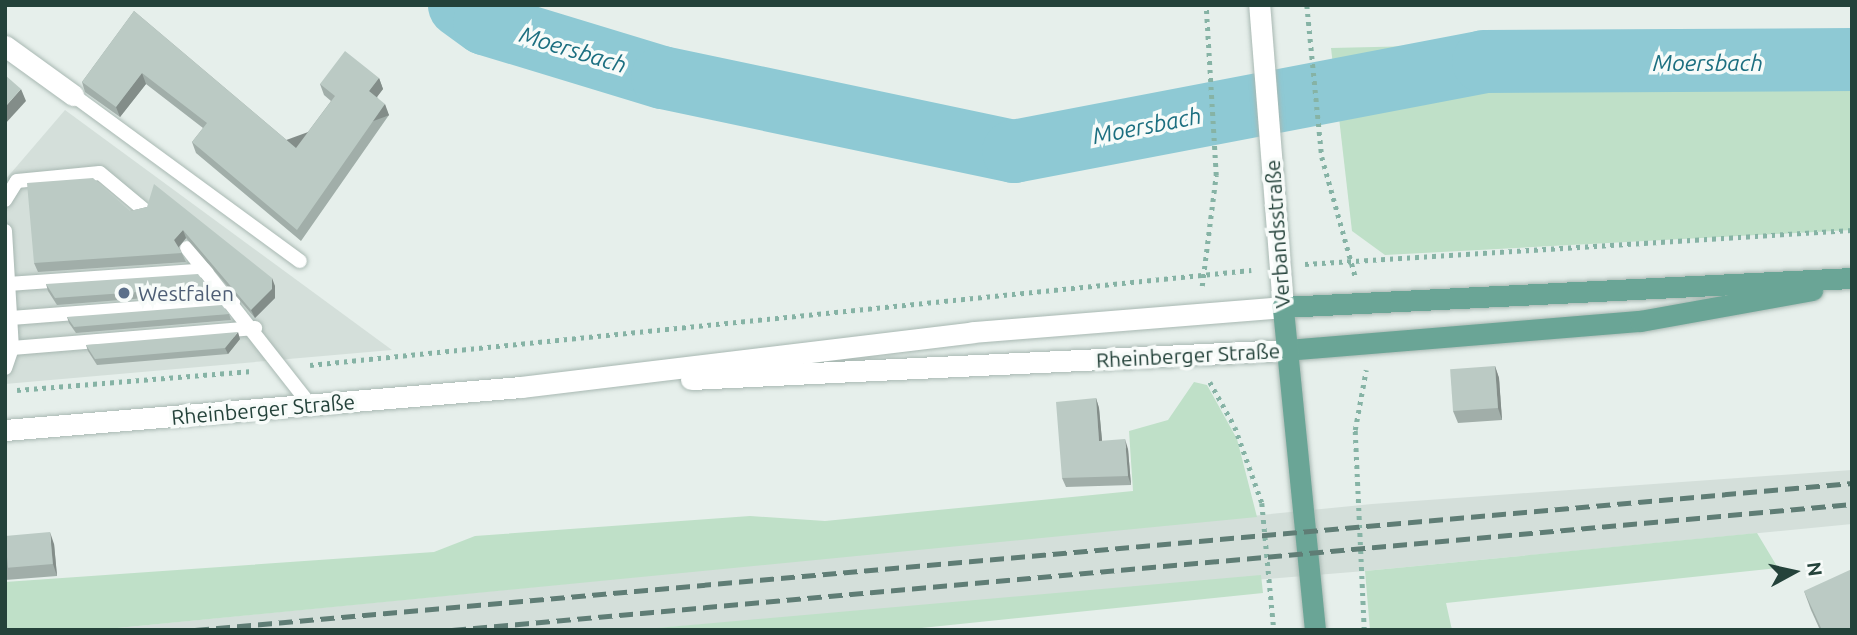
<!DOCTYPE html>
<meta charset="utf-8">
<style>
body{margin:0}
#map{position:relative;width:1857px;height:635px;overflow:hidden;background:#e6efeb;font-family:Ubuntu,sans-serif}
div>[style]{position:absolute}
.built>*{inset:0;background:#d4dfda}
.green>*{inset:0;background:#bfe0c8}
.river>*{height:63px;margin:-31.5px;padding:0 31.5px;transform-origin:31.5px;border-radius:31.5px;background:#8ec9d4}
.path>*{height:4.5px;margin-top:-2.25px;transform-origin:0;background:repeating-linear-gradient(90deg,#86b3a5 0 3.5px,transparent 0 8.5px)}
.roads{filter:drop-shadow(0 0 2px #a8b8b2) drop-shadow(0 0 2px #a8b8b2)}
.lane>*{height:14px;margin:-7px;padding:0 7px;transform-origin:7px;border-radius:7px;background:#fff}
.street>*{height:21px;margin:-10.5px;padding:0 10.5px;transform-origin:10.5px;border-radius:10.5px;background:#fff}
.secondary>*{height:21px;margin:-10.5px;padding:0 10.5px;transform-origin:10.5px;border-radius:10.5px;background:#fff}
.primary>*{height:21px;margin:-10.5px;padding:0 10.5px;transform-origin:10.5px;border-radius:10.5px;background:#6aa596}
.rail>*{height:5px;margin-top:-2.5px;transform-origin:0;background:repeating-linear-gradient(90deg,#5f7d75 0 14px,transparent 0 21px)}
.wall>*{inset:0;background:#a1aea9}
.shaded-wall>*{inset:0;background:#838d89;transform-origin:0 0}
.building>*{inset:0;background:#bbcac4;transform-origin:0 0}
.dots>*{width:19px;height:19px;translate:-50% -50%;box-sizing:border-box;border:4px solid #f7fbf9;border-radius:50%}
span{translate:-50% -50%;white-space:nowrap;text-align:center;line-height:1.15;-webkit-text-stroke:7px #f7fbf9;paint-order:stroke}
.street-label{font-size:21px;color:#24423a}
.service-label{font-size:21px;color:#4e5e75}
.left{translate:0 -50%;text-align:left}
.water-label{font-size:23px;color:#1c6f80;font-style:italic}
.frame{position:absolute;inset:0;border:7px solid #24423a;pointer-events:none}
.north{position:absolute;left:1759px;top:537px;width:70px;height:70px;-webkit-text-stroke:5px #f7fbf9;paint-order:stroke;rotate:82deg;font-size:19px;font-weight:700;line-height:28px;text-align:center;color:#24423a}
.north::after{content:'';display:block;margin:auto;width:24px;height:32px;background:#24423a;clip-path:polygon(50% 0,100% 100%,50% 72%,0 100%)}
</style>
<div id="map">
<div class="built">
<i style="clip-path:polygon(65px 110px,392px 350px,5px 384px,5px 180px)"></i>
<i style="clip-path:polygon(1852px 470px,1852px 524px,1365px 571px,634px 630px,97px 630px,1372px 504px)"></i>
</div>
<div class="green">
<i style="clip-path:polygon(1852px 36px,1852px 230px,1385px 255px,1352px 231px,1331px 48px)"></i>
<i style="clip-path:polygon(1194px 382px,1207px 385px,1237px 439px,1257px 517px,97px 630px,5px 630px,5px 582px,434px 552px,475px 536px,750px 516px,825px 521px,1133px 491px,1129px 431px,1168px 420px)"></i>
<i style="clip-path:polygon(1757px 533px,1778px 568px,1446px 603px,1452px 630px,1370px 630px,1365px 571px)"></i>
<i style="clip-path:polygon(1261px 575px,1263px 593px,902px 630px,634px 630px)"></i>
</div>
<div class="river">
<i style="left:459px;top:5px;width:31px;rotate:36deg"></i>
<i style="left:484px;top:23px;width:186px;rotate:16.9deg"></i>
<i style="left:662px;top:77px;width:359px;rotate:11.9deg"></i>
<i style="left:1013px;top:151px;width:479px;rotate:-10.8deg"></i>
<i style="left:1483px;top:61px;width:369px;rotate:-0.3deg"></i>
</div>
<div class="path">
<i style="left:1307px;top:5px;width:153px;rotate:84.4deg"></i>
<i style="left:1322px;top:157px;width:123px;rotate:74.4deg"></i>
<i style="left:1305px;top:264px;width:548px;rotate:-3.56deg"></i>
<i style="left:1202px;top:286px;width:112px;rotate:-82.8deg"></i>
<i style="left:1216px;top:175px;width:170px;rotate:-93.4deg"></i>
<i style="left:310px;top:365px;width:946px;rotate:-5.76deg"></i>
<i style="left:1210px;top:382px;width:51px;rotate:60.9deg"></i>
<i style="left:1235px;top:427px;width:81px;rotate:70.4deg"></i>
<i style="left:1262px;top:503px;width:128px;rotate:84.6deg"></i>
<i style="left:17px;top:390px;width:236px;rotate:-4.6deg"></i>
<i style="left:1364px;top:630px;width:200px;rotate:-92.6deg"></i>
<i style="left:1355px;top:430px;width:61px;rotate:-79.6deg"></i>
</div>
<div class="roads">
<div class="lane">
<i style="left:73px;top:95px;width:281px;rotate:36.2deg"></i>
<i style="left:5px;top:200px;width:22px;rotate:-58deg"></i>
<i style="left:17px;top:181px;width:83px;rotate:-5.5deg"></i>
<i style="left:100px;top:173px;width:56px;rotate:39.9deg"></i>
<i style="left:5px;top:231px;width:117px;rotate:86.6deg"></i>
<i style="left:12px;top:348px;width:21px;rotate:109deg"></i>
<i style="left:187px;top:248px;width:201px;rotate:51.9deg"></i>
<i style="left:8px;top:284px;width:199px;rotate:-4deg"></i>
<i style="left:11px;top:318px;width:223px;rotate:-4.4deg"></i>
<i style="left:12px;top:348px;width:244px;rotate:-4.7deg"></i>
</div>
<div class="street">
<i style="left:5px;top:46px;width:84px;rotate:35.8deg"></i>
</div>
<div class="secondary">
<i style="left:691px;top:379px;width:596px;rotate:-2.79deg"></i>
<i style="left:5px;top:430px;width:518px;rotate:-4.76deg"></i>
<i style="left:521px;top:387px;width:455px;rotate:-6.9deg"></i>
<i style="left:973px;top:332px;width:311px;rotate:-4.6deg"></i>
<i style="left:1283px;top:307px;width:303px;rotate:-94.5deg"></i>
</div>
<div class="primary">
<i style="left:1286px;top:350px;width:355px;rotate:-4.7deg"></i>
<i style="left:1640px;top:321px;width:175px;rotate:-10.2deg"></i>
<i style="left:1315px;top:630px;width:325px;rotate:-95.7deg"></i>
<i style="left:1283px;top:307px;width:570px;rotate:-2.92deg"></i>
</div>
</div>
<div class="rail">
<i style="left:195px;top:630px;width:1664px;rotate:-5.07deg"></i>
<i style="left:452px;top:630px;width:1406px;rotate:-5.14deg"></i>
</div>
<div class="wall">
<i style="clip-path:polygon(134px 11px,296px 148px,331px 101px,324px 95px,320px 84px,379px 78px,383px 89px,377px 97px,389px 115px,301px 241px,196px 153px,192px 142px,203px 128px,146px 84px,120px 117px,85px 92px,82px 82px)"></i>
<i style="clip-path:polygon(147px 207px,275px 286px,275px 298px,255px 318px,186px 238px,179px 247px,186px 262px,38px 272px,34px 263px,130px 211px)"></i>
<i style="clip-path:polygon(46px 284px,208px 287px,210px 293px,57px 305px,48px 291px)"></i>
<i style="clip-path:polygon(229px 314px,231px 320px,76px 333px,69px 323px,67px 317px)"></i>
<i style="clip-path:polygon(240px 339px,228px 354px,97px 365px,88px 351px,86px 345px)"></i>
<i style="clip-path:polygon(1495px 366px,1499px 378px,1502px 420px,1458px 423px,1453px 411px)"></i>
<i style="clip-path:polygon(1096px 398px,1099px 408px,1102px 441px,1128px 449px,1131px 485px,1066px 487px,1062px 478px)"></i>
<i style="clip-path:polygon(5px 536px,54px 544px,57px 576px,5px 580px)"></i>
<i style="clip-path:polygon(1804px 591px,1852px 630px,1820px 630px,1811px 610px)"></i>
</div>
<div class="shaded-wall">
<i style="clip-path:polygon(142px 73px,146px 84px,120px 117px,116px 107px)"></i>
<i style="clip-path:polygon(379px 78px,383px 89px,373px 102px,369px 91px)"></i>
<i style="clip-path:polygon(21px 89px,26px 101px,5px 124px,5px 107px)"></i>
<i style="left:385px;top:104px;width:12px;height:154px;rotate:70deg"></i>
<i style="clip-path:polygon(183px 230px,186px 238px,177px 249px,174px 240px)"></i>
<i style="clip-path:polygon(272px 278px,275px 286px,275px 298px,255px 318px,251px 310px)"></i>
<i style="clip-path:polygon(238px 332px,240px 339px,228px 354px,225px 348px)"></i>
<i style="clip-path:polygon(1495px 366px,1499px 378px,1502px 420px,1498px 408px)"></i>
<i style="clip-path:polygon(1096px 398px,1099px 408px,1103px 451px,1099px 441px)"></i>
<i style="clip-path:polygon(1125px 439px,1128px 449px,1131px 485px,1128px 476px)"></i>
<i style="clip-path:polygon(50px 532px,54px 544px,57px 576px,53px 564px)"></i>
</div>
<div class="building">
<i style="clip-path:polygon(134px 11px,296px 148px,335px 96px,320px 84px,345px 51px,379px 78px,369px 91px,385px 104px,297px 230px,192px 142px,207px 123px,142px 73px,116px 107px,82px 82px)"></i>
<i style="clip-path:polygon(5px 75px,21px 89px,5px 107px)"></i>
<i style="clip-path:polygon(93px 178px,130px 211px,147px 207px,154px 184px,272px 278px,272px 289px,251px 310px,183px 230px,174px 240px,182px 253px,34px 263px,27px 183px)"></i>
<i style="clip-path:polygon(198px 274px,208px 287px,55px 298px,46px 284px)"></i>
<i style="clip-path:polygon(222px 305px,229px 314px,74px 327px,67px 317px)"></i>
<i style="clip-path:polygon(238px 332px,225px 348px,95px 359px,86px 345px)"></i>
<i style="left:1495px;top:366px;width:42px;height:45px;rotate:86deg"></i>
<i style="clip-path:polygon(1096px 398px,1099px 441px,1125px 439px,1128px 476px,1062px 478px,1056px 402px)"></i>
<i style="left:50px;top:532px;width:32px;height:45px;rotate:85deg"></i>
<i style="clip-path:polygon(1852px 569px,1852px 630px,1822px 630px,1804px 591px)"></i>
</div>
<div class="dots">
<i style="left:124px;top:293px;background:#5c6f8a"></i>
</div>
<div class="street-label">
<span style="left:1277px;top:234px;rotate:-94deg">Verbandsstraße</span>
<span style="left:1188px;top:355px;rotate:-3deg">Rheinberger Straße</span>
<span style="left:263px;top:409px;rotate:-5deg">Rheinberger Straße</span>
</div>
<div class="service-label">
<span class="left" style="left:138px;top:293px">Westfalen</span>
</div>
<div class="water-label">
<span style="left:573px;top:50px;rotate:17deg">Moersbach</span>
<span style="left:1708px;top:63px">Moersbach</span>
<span style="left:1147px;top:126px;rotate:-11deg">Moersbach</span>
</div>
<div class="frame"></div>
<div class="north">N</div>
</div>
